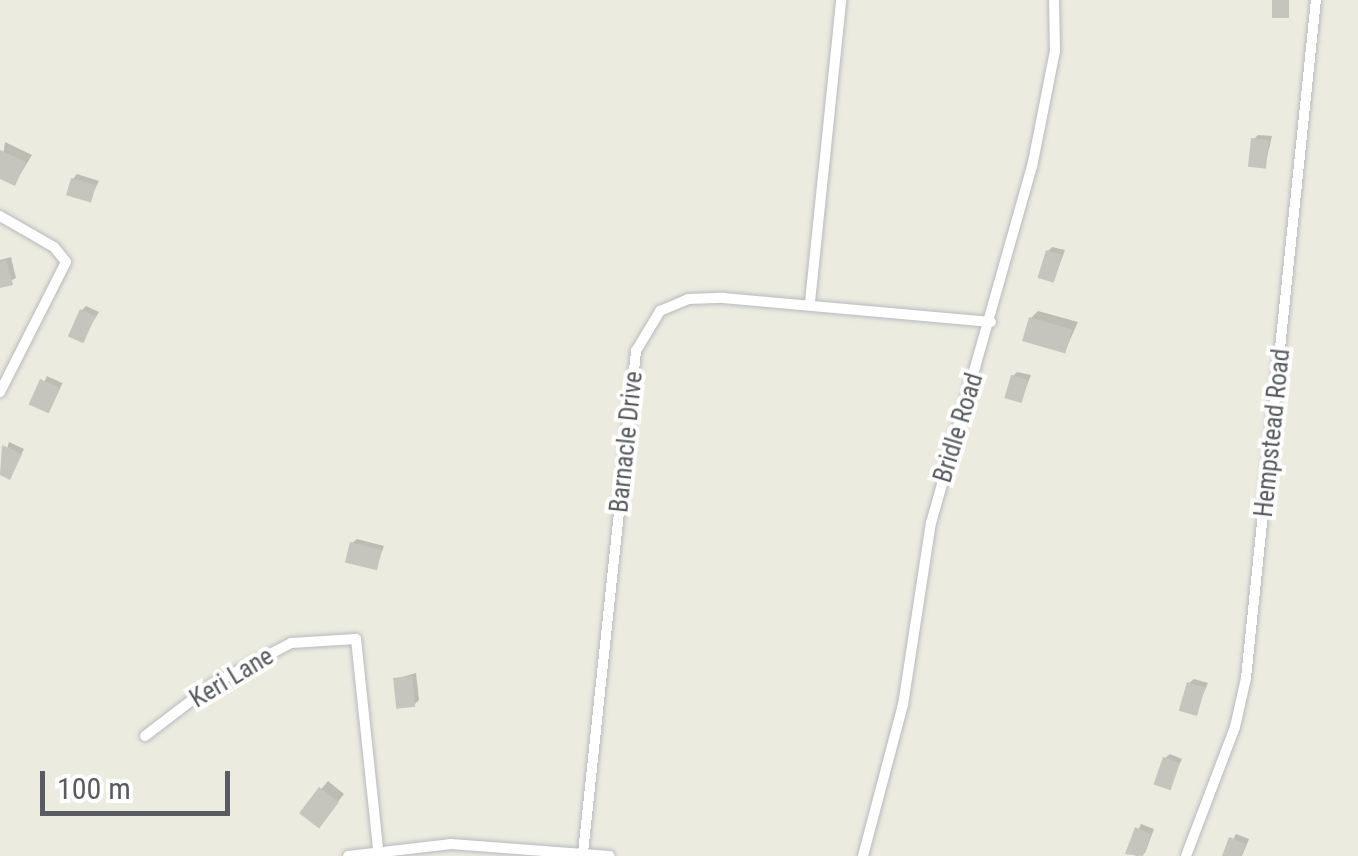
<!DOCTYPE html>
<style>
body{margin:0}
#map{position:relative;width:1358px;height:856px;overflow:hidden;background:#ebebe0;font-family:"Roboto Condensed",sans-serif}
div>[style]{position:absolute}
.shadow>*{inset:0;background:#0003;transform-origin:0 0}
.building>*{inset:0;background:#c6c5bd;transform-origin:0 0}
.roads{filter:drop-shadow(0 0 2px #b8b9be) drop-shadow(0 0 2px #b8b9be)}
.street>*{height:10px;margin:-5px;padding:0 5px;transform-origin:5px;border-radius:5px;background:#fff}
span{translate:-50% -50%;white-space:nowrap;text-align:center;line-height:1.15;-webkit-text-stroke:8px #fff;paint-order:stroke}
.street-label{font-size:25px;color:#595b60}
.scale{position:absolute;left:40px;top:771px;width:190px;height:45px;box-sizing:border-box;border:5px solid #595b60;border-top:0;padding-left:12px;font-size:30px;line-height:35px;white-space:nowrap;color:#595b60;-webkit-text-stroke:8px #fff;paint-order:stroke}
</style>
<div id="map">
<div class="shadow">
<i style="clip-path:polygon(1258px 135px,1272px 136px,1265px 166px,1254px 139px)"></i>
<i style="clip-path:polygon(5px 142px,32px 155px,15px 183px,0 176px)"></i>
<i style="clip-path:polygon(77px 174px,99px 181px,90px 199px,73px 179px)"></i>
<i style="clip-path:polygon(1052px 247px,1065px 250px,1054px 280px,1048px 251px)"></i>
<i style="clip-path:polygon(11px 257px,16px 278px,0 286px,0 260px)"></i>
<i style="clip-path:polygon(86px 306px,99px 312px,82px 340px,82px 310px)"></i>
<i style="clip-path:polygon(1038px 311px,1078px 322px,1065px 351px,1031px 318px)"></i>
<i style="clip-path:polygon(1017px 372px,1031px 375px,1021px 400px,1013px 376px)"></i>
<i style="left:47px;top:376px;width:17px;height:31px;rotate:25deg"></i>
<i style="clip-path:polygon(9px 442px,24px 449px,9px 477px,0 473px)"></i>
<i style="clip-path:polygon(357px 539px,384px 546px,376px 567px,352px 543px)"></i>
<i style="clip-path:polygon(416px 673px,419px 700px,414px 705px,395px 679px)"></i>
<i style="clip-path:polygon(1194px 679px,1208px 683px,1195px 713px,1189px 683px)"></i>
<i style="clip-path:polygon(1170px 754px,1182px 759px,1168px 787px,1165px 758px)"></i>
<i style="clip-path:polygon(328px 781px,344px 794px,326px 817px,302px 812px)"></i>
<i style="clip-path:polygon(1141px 824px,1154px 829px,1145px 853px,1137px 856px,1128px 853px)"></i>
<i style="clip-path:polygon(1236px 834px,1249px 839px,1242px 856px,1224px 856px)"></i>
</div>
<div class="building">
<i style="left:1272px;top:0;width:17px;height:18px"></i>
<i style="left:1251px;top:138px;width:18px;height:29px;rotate:6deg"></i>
<i style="clip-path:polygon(0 150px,26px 162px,15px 186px,0 179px)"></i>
<i style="left:71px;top:178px;width:26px;height:18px;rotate:16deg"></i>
<i style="left:1046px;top:250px;width:17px;height:29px;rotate:17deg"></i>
<i style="clip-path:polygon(6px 260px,13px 285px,0 288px,0 262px)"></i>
<i style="left:80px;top:309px;width:17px;height:30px;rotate:24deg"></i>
<i style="left:1029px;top:317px;width:45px;height:25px;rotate:16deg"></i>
<i style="left:1011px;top:375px;width:18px;height:24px;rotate:16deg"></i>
<i style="left:40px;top:379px;width:22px;height:28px;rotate:24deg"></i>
<i style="clip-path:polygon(2px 445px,22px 454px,10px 480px,0 475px)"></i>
<i style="left:350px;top:542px;width:33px;height:21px;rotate:14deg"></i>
<i style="left:412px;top:676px;width:31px;height:19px;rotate:84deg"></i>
<i style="left:1187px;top:682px;width:19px;height:30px;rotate:16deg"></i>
<i style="left:1163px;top:757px;width:18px;height:29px;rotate:19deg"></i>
<i style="left:319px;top:787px;width:25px;height:33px;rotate:37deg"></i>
<i style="clip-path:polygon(1135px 827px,1151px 834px,1143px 856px,1125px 854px)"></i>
<i style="clip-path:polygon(1229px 837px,1246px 844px,1241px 856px,1222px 856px)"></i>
</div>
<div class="roads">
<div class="street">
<i style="left:0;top:216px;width:62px;rotate:29.9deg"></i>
<i style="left:54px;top:247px;width:19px;rotate:51deg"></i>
<i style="left:66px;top:262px;width:146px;rotate:116.9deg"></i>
<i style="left:810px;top:302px;width:304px;rotate:-84.1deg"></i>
<i style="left:145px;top:736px;width:86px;rotate:-37.4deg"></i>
<i style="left:213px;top:684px;width:88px;rotate:-27.7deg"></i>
<i style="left:291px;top:643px;width:65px;rotate:-3.5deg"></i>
<i style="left:356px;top:639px;width:211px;rotate:84deg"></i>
<i style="left:583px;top:853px;width:505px;rotate:-83.97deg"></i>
<i style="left:636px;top:351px;width:47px;rotate:-59deg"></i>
<i style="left:660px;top:311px;width:30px;rotate:-23deg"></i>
<i style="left:688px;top:299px;width:35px;rotate:-2deg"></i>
<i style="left:723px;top:298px;width:269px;rotate:5.1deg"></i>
<i style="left:348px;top:856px;width:104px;rotate:-6.6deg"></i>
<i style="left:451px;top:844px;width:159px;rotate:4.3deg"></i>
<i style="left:863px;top:856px;width:156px;rotate:-75.2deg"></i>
<i style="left:903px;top:705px;width:184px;rotate:-81.3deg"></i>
<i style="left:931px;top:523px;width:370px;rotate:-74.2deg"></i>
<i style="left:1032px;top:167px;width:118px;rotate:-78.8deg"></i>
<i style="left:1055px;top:51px;width:51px;rotate:-91.1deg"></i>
<i style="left:1186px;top:856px;width:138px;rotate:-69.2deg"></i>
<i style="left:1235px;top:727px;width:50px;rotate:-77.3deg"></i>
<i style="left:1246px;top:678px;width:682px;rotate:-84.11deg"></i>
</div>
</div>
<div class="street-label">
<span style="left:959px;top:428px;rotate:-73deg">Bridle Road</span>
<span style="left:1273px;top:433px;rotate:-84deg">Hempstead Road</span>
<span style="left:627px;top:442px;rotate:-84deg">Barnacle Drive</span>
<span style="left:232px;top:678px;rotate:-31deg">Keri Lane</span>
</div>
<div class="scale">100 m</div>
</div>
